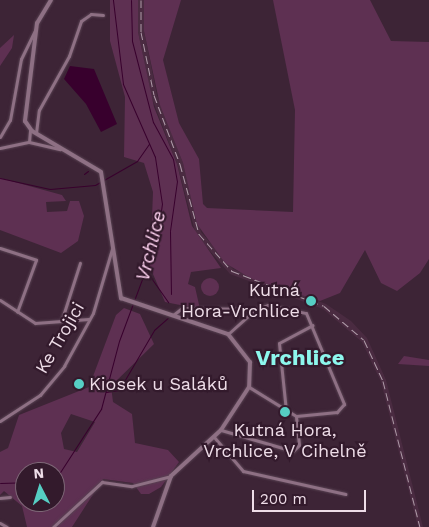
<!DOCTYPE html>
<meta charset="utf-8">
<style>
body{margin:0}
#map{position:relative;width:429px;height:527px;overflow:hidden;background:#3d2436;font-family:"Work Sans",sans-serif}
div>[style]{position:absolute}
.built>*{inset:0;background:#4a2b41}
.green>*{inset:0;background:#5e3052}
.round{border-radius:50%}
.water>*{inset:0;background:#38002d}
.stream>*{height:1px;margin:-0.5px;padding:0 0.5px;transform-origin:0.5px;border-radius:0.5px;background:#38002d}
.roads{filter:drop-shadow(0 0 1px #584252) drop-shadow(0 0 1px #584252)}
.minor>*{height:3px;margin:-1.5px;padding:0 1.5px;transform-origin:1.5px;border-radius:1.5px;background:#8e7084}
.tertiary>*{height:4px;margin:-2px;padding:0 2px;transform-origin:2px;border-radius:2px;background:#8e7084}
.rail>*{height:1px;margin-top:-0.5px;transform-origin:0;background:repeating-linear-gradient(90deg,#af9ca9 0 8px,transparent 0 12px)}
.dots>*{width:14px;height:14px;translate:-50% -50%;box-sizing:border-box;border:2px solid #331a2c;border-radius:50%}
span{translate:-50% -50%;white-space:nowrap;text-align:center;line-height:1.15;-webkit-text-stroke:4.5px #331a2c;paint-order:stroke}
.poi-label{font-size:18px;color:#eedde8}
.right{translate:-100% -50%;text-align:right}
.left{translate:0 -50%;text-align:left}
.street-label{font-size:18px;color:#eedde8}
.water-label{font-size:19px;color:#fdd1ef;font-style:italic}
.district-label{font-size:22px;color:#8df7ed;font-weight:700}
.north{position:absolute;left:15px;top:462px;width:50px;height:50px;box-sizing:border-box;background:#331a2c;border:1px solid #7e6877;border-radius:50%;rotate:355deg;font-size:14px;font-weight:700;line-height:20px;text-align:center;color:#eedde8}
.north::after{content:'';display:block;margin:auto;width:18px;height:22px;background:#56cec4;clip-path:polygon(50% 0,100% 100%,50% 72%,0 100%)}
.scale{position:absolute;left:252px;top:490px;width:114px;height:22px;box-sizing:border-box;border:2px solid #eedde8;border-top:0;padding-left:6px;font-size:15px;line-height:18px;white-space:nowrap;color:#eedde8;-webkit-text-stroke:4px #331a2c;paint-order:stroke}
</style>
<div id="map">
<div class="built">
<i style="clip-path:polygon(138px 0,144px 0,144px 31px,157px 95px,183px 163px,201px 232px,233px 269px,326px 304px,351px 321px,367px 338px,386px 380px,423px 527px,418px 527px,381px 382px,362px 342px,323px 309px,230px 274px,196px 235px,177px 164px,151px 96px,138px 32px)"></i>
</div>
<div class="green">
<i style="clip-path:polygon(110px 0,138px 0,138px 32px,154px 107px,177px 164px,192px 226px,221px 268px,191px 272px,188px 284px,195px 287px,200px 309px,165px 302px,150px 267px,153px 192px,144px 163px,124px 157px,125px 97px,110px 41px)"></i>
<i style="clip-path:polygon(144px 0,181px 0,163px 60px,179px 123px,199px 159px,203px 204px,207px 208px,293px 212px,295px 110px,273px 0,370px 0,391px 41px,429px 42px,429px 259px,420px 273px,397px 291px,381px 283px,365px 250px,340px 293px,320px 301px,252px 279px,225px 263px,197px 224px,183px 163px,160px 105px,144px 31px)"></i>
<i style="clip-path:polygon(14px 35px,12px 48px,0 66px,0 48px)"></i>
<i style="clip-path:polygon(0 178px,62px 195px,66px 201px,46px 202px,47px 212px,67px 211px,70px 201px,79px 201px,84px 216px,78px 241px,61px 253px,0 230px)"></i>
<i class="round" style="left:201px;top:278px;width:18px;height:18px"></i>
<i style="clip-path:polygon(evenodd,124px 308px,140px 314px,154px 344px,111px 386px,113px 402px,132px 414px,135px 443px,168px 450px,179px 462px,161px 487px,149px 494px,141px 494px,133px 483px,103px 479px,72px 527px,27px 527px,22px 506px,4px 491px,0 495px,0 452px,8px 448px,19px 415px,89px 387px,116px 315px,124px 308px,71px 414px,95px 422px,77px 452px,64px 449px,61px 433px,71px 414px,124px 308px,25px 472px,55px 472px,55px 502px,25px 502px,25px 472px)"></i>
<i style="clip-path:polygon(404px 356px,429px 360px,429px 366px,398px 364px)"></i>
</div>
<div class="water">
<i style="clip-path:polygon(70px 66px,94px 69px,117px 124px,101px 132px,86px 104px,64px 79px)"></i>
</div>
<div class="stream">
<i style="left:131px;top:0;width:41px;rotate:88.6deg"></i>
<i style="left:132px;top:41px;width:84px;rotate:75.5deg"></i>
<i style="left:153px;top:122px;width:42px;rotate:61.6deg"></i>
<i style="left:173px;top:159px;width:22px;rotate:80deg"></i>
<i style="left:177px;top:181px;width:50px;rotate:98deg"></i>
<i style="left:170px;top:231px;width:63px;rotate:89.1deg"></i>
<i style="left:84px;top:174px;width:5px;rotate:-37deg"></i>
<i style="left:0;top:178px;width:51px;rotate:12.4deg"></i>
<i style="left:50px;top:189px;width:45px;rotate:-5.1deg"></i>
<i style="left:95px;top:185px;width:48px;rotate:-29.7deg"></i>
<i style="left:137px;top:161px;width:21px;rotate:-55deg"></i>
<i style="left:147px;top:272px;width:37px;rotate:55deg"></i>
<i style="left:106px;top:392px;width:13px;rotate:-9deg"></i>
<i style="left:119px;top:390px;width:69px;rotate:-59.7deg"></i>
<i style="left:154px;top:330px;width:18px;rotate:-41deg"></i>
<i style="left:55px;top:480px;width:85px;rotate:-57.1deg"></i>
<i style="left:101px;top:409px;width:70px;rotate:-75.2deg"></i>
<i style="left:119px;top:341px;width:109px;rotate:-69.6deg"></i>
<i style="left:157px;top:239px;width:35px;rotate:-82deg"></i>
<i style="left:162px;top:204px;width:48px;rotate:-98.5deg"></i>
<i style="left:155px;top:157px;width:80px;rotate:-113.7deg"></i>
<i style="left:123px;top:84px;width:85px;rotate:-96.8deg"></i>
<i style="left:0;top:483px;width:25px;rotate:-2deg"></i>
</div>
<div class="roads">
<div class="minor">
<i style="left:36px;top:133px;width:23px;rotate:-83deg"></i>
<i style="left:39px;top:110px;width:62px;rotate:-60.9deg"></i>
<i style="left:69px;top:56px;width:37px;rotate:-71deg"></i>
<i style="left:81px;top:21px;width:12px;rotate:-35deg"></i>
<i style="left:91px;top:14px;width:12px;rotate:5deg"></i>
<i style="left:0;top:137px;width:20px;rotate:-60deg"></i>
<i style="left:10px;top:120px;width:62px;rotate:-79.8deg"></i>
<i style="left:21px;top:59px;width:34px;rotate:-64deg"></i>
<i style="left:29px;top:142px;width:32px;rotate:13deg"></i>
<i style="left:0;top:148px;width:30px;rotate:-12deg"></i>
<i style="left:29px;top:142px;width:12px;rotate:-85deg"></i>
<i style="left:0;top:248px;width:38px;rotate:18deg"></i>
<i style="left:36px;top:260px;width:55px;rotate:110.1deg"></i>
<i style="left:0;top:300px;width:42px;rotate:33.3deg"></i>
<i style="left:35px;top:323px;width:54px;rotate:-4.2deg"></i>
<i style="left:173px;top:315px;width:11px;rotate:-38deg"></i>
<i style="left:182px;top:308px;width:74px;rotate:0.8deg"></i>
<i style="left:62px;top:319px;width:59px;rotate:-72.2deg"></i>
<i style="left:228px;top:334px;width:38px;rotate:-42deg"></i>
<i style="left:256px;top:309px;width:13px;rotate:-18deg"></i>
<i style="left:268px;top:305px;width:39px;rotate:12deg"></i>
<i style="left:306px;top:313px;width:99px;rotate:67.3deg"></i>
<i style="left:344px;top:404px;width:11px;rotate:131deg"></i>
<i style="left:337px;top:412px;width:41px;rotate:174.4deg"></i>
<i style="left:296px;top:416px;width:55px;rotate:-148.3deg"></i>
<i style="left:286px;top:411px;width:68px;rotate:-95.9deg"></i>
<i style="left:279px;top:343px;width:38px;rotate:-28deg"></i>
<i style="left:0;top:421px;width:48px;rotate:-33deg"></i>
<i style="left:40px;top:395px;width:38px;rotate:-50deg"></i>
<i style="left:64px;top:366px;width:60px;rotate:-61.3deg"></i>
<i style="left:93px;top:313px;width:67px;rotate:-73.5deg"></i>
<i style="left:221px;top:430px;width:75px;rotate:16.3deg"></i>
<i style="left:293px;top:451px;width:8px;rotate:-45deg"></i>
<i style="left:299px;top:445px;width:29px;rotate:-96deg"></i>
<i style="left:214px;top:437px;width:45px;rotate:49.5deg"></i>
<i style="left:243px;top:471px;width:105px;rotate:12.7deg"></i>
<i style="left:0;top:498px;width:10px;rotate:-6deg"></i>
<i style="left:0;top:523px;width:8px;rotate:30deg"></i>
<i style="left:53px;top:527px;width:67px;rotate:-42.6deg"></i>
<i style="left:102px;top:482px;width:30px;rotate:8deg"></i>
<i style="left:132px;top:486px;width:40px;rotate:-14.4deg"></i>
</div>
<div class="tertiary">
<i style="left:51px;top:0;width:27px;rotate:121deg"></i>
<i style="left:37px;top:23px;width:99px;rotate:97deg"></i>
<i style="left:25px;top:121px;width:12px;rotate:55deg"></i>
<i style="left:32px;top:131px;width:80px;rotate:30.7deg"></i>
<i style="left:101px;top:172px;width:128px;rotate:81deg"></i>
<i style="left:121px;top:298px;width:113px;rotate:18.6deg"></i>
<i style="left:228px;top:334px;width:36px;rotate:52deg"></i>
<i style="left:250px;top:362px;width:25px;rotate:92deg"></i>
<i style="left:249px;top:387px;width:51px;rotate:123.1deg"></i>
<i style="left:221px;top:430px;width:68px;rotate:137.4deg"></i>
<i style="left:171px;top:476px;width:54px;rotate:109.4deg"></i>
</div>
</div>
<div class="rail">
<i style="left:141px;top:0;width:32px;rotate:90deg"></i>
<i style="left:141px;top:32px;width:64px;rotate:78.3deg"></i>
<i style="left:154px;top:95px;width:74px;rotate:69.4deg"></i>
<i style="left:180px;top:164px;width:73px;rotate:74.8deg"></i>
<i style="left:199px;top:234px;width:50px;rotate:48.3deg"></i>
<i style="left:232px;top:271px;width:98px;rotate:20.8deg"></i>
<i style="left:324px;top:306px;width:52px;rotate:40.4deg"></i>
<i style="left:364px;top:340px;width:45px;rotate:65.1deg"></i>
<i style="left:383px;top:381px;width:151px;rotate:75.8deg"></i>
</div>
<div class="dots">
<i style="left:311px;top:301px;background:#56cec4"></i>
<i style="left:79px;top:384px;background:#56cec4"></i>
<i style="left:285px;top:412px;background:#56cec4"></i>
</div>
<div class="poi-label">
<span class="right" style="left:300px;top:301px">Kutná<br>Hora-Vrchlice</span>
<span class="left" style="left:89px;top:384px">Kiosek u Saláků</span>
<span style="left:285px;top:441px">Kutná Hora,<br>Vrchlice, V Cihelně</span>
</div>
<div class="street-label">
<span style="left:60px;top:338px;rotate:-60deg">Ke Trojici</span>
</div>
<div class="water-label">
<span style="left:151px;top:246px;rotate:-76deg">Vrchlice</span>
</div>
<div class="district-label">
<span style="left:300px;top:358px">Vrchlice</span>
</div>
<div class="north">N</div>
<div class="scale">200 m</div>
</div>
